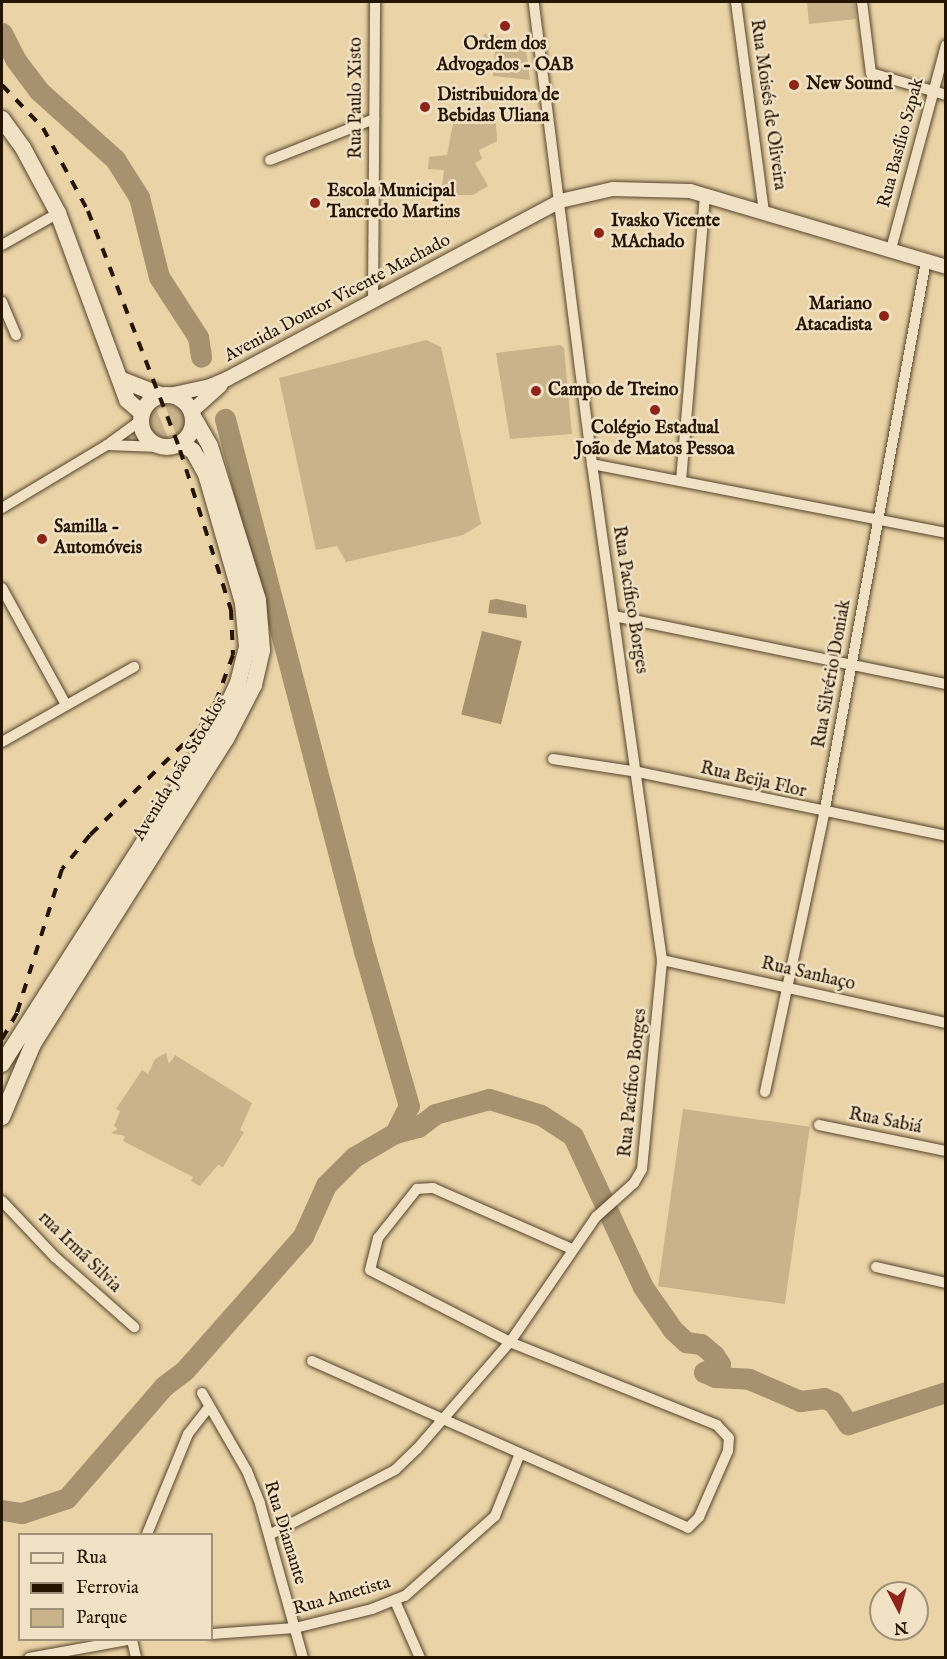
<!DOCTYPE html>
<meta charset="utf-8">
<style>
body{margin:0}
#map{position:relative;width:947px;height:1659px;overflow:hidden;background:#e9d3a7;font-family:"IM FELL English",serif}
div>[style]{position:absolute}
.green>*{inset:0;background:#c8b38b;transform-origin:0 0}
.water>*{inset:0;background:#a6926e;transform-origin:0 0}
.river>*{height:21px;margin:-10.5px;padding:0 10.5px;transform-origin:10.5px;border-radius:10.5px;background:#a6926e}
.roads{filter:drop-shadow(0 0 2px #56442a) drop-shadow(0 0 2px #56442a)}
.minor>*{height:10px;margin:-5px;padding:0 5px;transform-origin:5px;border-radius:5px;background:#f1e2c6}
.tertiary>*{height:14px;margin:-7px;padding:0 7px;transform-origin:7px;border-radius:7px;background:#f1e2c6}
.secondary>*{height:16px;margin:-8px;padding:0 8px;transform-origin:8px;border-radius:8px;background:#f1e2c6}
.secondary>.ring{margin:-8px;padding:0;box-sizing:content-box;background:none;border:16px solid #f1e2c6;border-radius:50%}
.rail>*{height:4px;margin-top:-2px;transform-origin:0;background:repeating-linear-gradient(90deg,#251400 0 10px,transparent 0 20px)}
.dots>*{width:16px;height:16px;translate:-50% -50%;box-sizing:border-box;border:3px solid #f1e2c6;border-radius:50%}
span{translate:-50% -50%;white-space:nowrap;text-align:center;line-height:1.15;-webkit-text-stroke:5px #f1e2c6;paint-order:stroke}
.poi-label{font-size:18px;color:#251400;font-weight:700}
.left{translate:0 -50%;text-align:left}
.right{translate:-100% -50%;text-align:right}
.street-label{font-size:18px;color:#251400}
.frame{position:absolute;inset:0;border:3px solid #251400;pointer-events:none}
.legend{position:absolute;left:18px;top:1533px;width:195px;height:108px;box-sizing:border-box;background:#f1e2c6;border:2px solid #9f9077;margin:0;padding:8px 10px;list-style:none;font-size:18px;color:#251400}
.legend li{display:flex;align-items:center;gap:12px;height:30px}
.legend b{width:30px;border:2px solid #9f9077}
.north{position:absolute;left:869px;top:1581px;width:60px;height:60px;box-sizing:border-box;background:#f1e2c6;border:2px solid #9f9077;border-radius:50%;rotate:174deg;font-size:16px;font-weight:700;line-height:24px;text-align:center;color:#251400}
.north::after{content:'';display:block;margin:auto;width:21px;height:27px;background:#8f2418;clip-path:polygon(50% 0,100% 100%,50% 72%,0 100%)}
</style>
<div id="map">
<div class="green">
<i style="clip-path:polygon(807px 2px,854px 2px,856px 19px,809px 24px)"></i>
<i style="clip-path:polygon(484px 34px,525px 41px,530px 80px,493px 76px,495px 51px,482px 49px)"></i>
<i style="clip-path:polygon(496px 123px,497px 141px,479px 150px,482px 159px,475px 163px,488px 186px,473px 195px,441px 195px,444px 170px,428px 169px,429px 157px,447px 155px,453px 124px)"></i>
<i style="clip-path:polygon(426px 340px,441px 347px,481px 524px,463px 535px,346px 562px,337px 546px,316px 550px,279px 378px)"></i>
<i style="clip-path:polygon(560px 345px,564px 348px,572px 434px,510px 439px,496px 353px)"></i>
<i style="clip-path:polygon(164px 403px,179px 408px,186px 417px,185px 431px,178px 439px)"></i>
<i style="clip-path:polygon(155px 406px,170px 443px,155px 441px,148px 433px,146px 416px)"></i>
<i style="clip-path:polygon(166px 1053px,169px 1064px,175px 1055px,252px 1103px,240px 1130px,244px 1132px,223px 1167px,218px 1165px,200px 1186px,191px 1181px,193px 1177px,123px 1141px,125px 1136px,111px 1133px,118px 1129px,114px 1126px,120px 1111px,116px 1109px,142px 1070px,148px 1074px,155px 1059px)"></i>
<i style="left:683px;top:1109px;width:128px;height:179px;rotate:8deg"></i>
</div>
<div class="water">
<i style="clip-path:polygon(497px 599px,526px 605px,527px 618px,488px 613px,490px 600px)"></i>
<i style="left:482px;top:631px;width:41px;height:86px;rotate:14deg"></i>
</div>
<div class="river">
<i style="left:2px;top:33px;width:29px;rotate:63deg"></i>
<i style="left:15px;top:59px;width:39px;rotate:53deg"></i>
<i style="left:38px;top:90px;width:103px;rotate:41.9deg"></i>
<i style="left:115px;top:159px;width:45px;rotate:57.7deg"></i>
<i style="left:139px;top:197px;width:82px;rotate:76deg"></i>
<i style="left:159px;top:277px;width:72px;rotate:57deg"></i>
<i style="left:198px;top:337px;width:20px;rotate:81deg"></i>
<i style="left:395px;top:1133px;width:24px;rotate:-15deg"></i>
<i style="left:418px;top:1127px;width:21px;rotate:-37deg"></i>
<i style="left:435px;top:1114px;width:56px;rotate:-15.5deg"></i>
<i style="left:489px;top:1099px;width:54px;rotate:17.1deg"></i>
<i style="left:541px;top:1115px;width:38px;rotate:33deg"></i>
<i style="left:573px;top:1136px;width:166px;rotate:65.1deg"></i>
<i style="left:643px;top:1287px;width:52px;rotate:55.1deg"></i>
<i style="left:673px;top:1330px;width:18px;rotate:43deg"></i>
<i style="left:686px;top:1342px;width:15px;rotate:8deg"></i>
<i style="left:701px;top:1344px;width:17px;rotate:40deg"></i>
<i style="left:714px;top:1355px;width:11px;rotate:56deg"></i>
<i style="left:720px;top:1364px;width:18px;rotate:153deg"></i>
<i style="left:704px;top:1372px;width:12px;rotate:24deg"></i>
<i style="left:715px;top:1377px;width:34px;rotate:3deg"></i>
<i style="left:749px;top:1379px;width:56px;rotate:23.3deg"></i>
<i style="left:800px;top:1401px;width:24px;rotate:-7deg"></i>
<i style="left:824px;top:1398px;width:10px;rotate:24deg"></i>
<i style="left:833px;top:1402px;width:27px;rotate:56deg"></i>
<i style="left:848px;top:1424px;width:103px;rotate:-18.1deg"></i>
<i style="left:2px;top:1510px;width:20px;rotate:9deg"></i>
<i style="left:22px;top:1513px;width:47px;rotate:-18.4deg"></i>
<i style="left:67px;top:1498px;width:148px;rotate:-49.1deg"></i>
<i style="left:164px;top:1386px;width:26px;rotate:-37deg"></i>
<i style="left:185px;top:1370px;width:179px;rotate:-48.6deg"></i>
<i style="left:303px;top:1236px;width:56px;rotate:-65.7deg"></i>
<i style="left:326px;top:1185px;width:40px;rotate:-45deg"></i>
<i style="left:354px;top:1157px;width:48px;rotate:-30.3deg"></i>
<i style="left:395px;top:1133px;width:30px;rotate:-63deg"></i>
<i style="left:409px;top:1106px;width:161px;rotate:-106.2deg"></i>
<i style="left:364px;top:951px;width:550px;rotate:-104.64deg"></i>
</div>
<div class="roads">
<div class="minor">
<i style="left:736px;top:2px;width:212px;rotate:82.4deg"></i>
<i style="left:862px;top:2px;width:72px;rotate:82.8deg"></i>
<i style="left:871px;top:73px;width:78px;rotate:16.3deg"></i>
<i style="left:270px;top:160px;width:112px;rotate:-21.5deg"></i>
<i style="left:2px;top:245px;width:64px;rotate:-29.7deg"></i>
<i style="left:891px;top:249px;width:211px;rotate:-74.9deg"></i>
<i style="left:2px;top:302px;width:36px;rotate:67deg"></i>
<i style="left:373px;top:302px;width:300px;rotate:-89.6deg"></i>
<i style="left:107px;top:445px;width:53px;rotate:2.2deg"></i>
<i style="left:592px;top:464px;width:361px;rotate:11deg"></i>
<i style="left:681px;top:481px;width:287px;rotate:-85.2deg"></i>
<i style="left:2px;top:508px;width:122px;rotate:-31deg"></i>
<i style="left:107px;top:445px;width:41px;rotate:-36deg"></i>
<i style="left:2px;top:588px;width:133px;rotate:61.3deg"></i>
<i style="left:614px;top:616px;width:339px;rotate:11.6deg"></i>
<i style="left:2px;top:742px;width:152px;rotate:-29.6deg"></i>
<i style="left:553px;top:759px;width:86px;rotate:8.7deg"></i>
<i style="left:638px;top:772px;width:315px;rotate:11.7deg"></i>
<i style="left:662px;top:960px;width:291px;rotate:12.5deg"></i>
<i style="left:765px;top:1092px;width:284px;rotate:-78deg"></i>
<i style="left:824px;top:814px;width:562px;rotate:-79.55deg"></i>
<i style="left:819px;top:1125px;width:130px;rotate:11.6deg"></i>
<i style="left:2px;top:1201px;width:77px;rotate:46.6deg"></i>
<i style="left:55px;top:1257px;width:106px;rotate:41.5deg"></i>
<i style="left:876px;top:1267px;width:72px;rotate:12.9deg"></i>
<i style="left:312px;top:1361px;width:411px;rotate:23.9deg"></i>
<i style="left:688px;top:1528px;width:16px;rotate:-45deg"></i>
<i style="left:699px;top:1517px;width:72px;rotate:-66.3deg"></i>
<i style="left:728px;top:1451px;width:13px;rotate:-86deg"></i>
<i style="left:729px;top:1438px;width:18px;rotate:-133deg"></i>
<i style="left:717px;top:1425px;width:223px;rotate:-158.2deg"></i>
<i style="left:510px;top:1342px;width:157px;rotate:-152.8deg"></i>
<i style="left:370px;top:1270px;width:33px;rotate:-76deg"></i>
<i style="left:378px;top:1238px;width:63px;rotate:-51.5deg"></i>
<i style="left:417px;top:1189px;width:16px;rotate:-4deg"></i>
<i style="left:433px;top:1188px;width:152px;rotate:23.7deg"></i>
<i style="left:202px;top:1393px;width:90px;rotate:60deg"></i>
<i style="left:247px;top:1471px;width:35px;rotate:68deg"></i>
<i style="left:260px;top:1504px;width:160px;rotate:74.4deg"></i>
<i style="left:147px;top:1534px;width:108px;rotate:-67.7deg"></i>
<i style="left:188px;top:1434px;width:33px;rotate:-52deg"></i>
<i style="left:269px;top:1535px;width:142px;rotate:-27.3deg"></i>
<i style="left:395px;top:1470px;width:30px;rotate:-44deg"></i>
<i style="left:417px;top:1449px;width:142px;rotate:-49deg"></i>
<i style="left:510px;top:1342px;width:152px;rotate:-55.5deg"></i>
<i style="left:596px;top:1217px;width:51px;rotate:-41.8deg"></i>
<i style="left:634px;top:1183px;width:16px;rotate:-60deg"></i>
<i style="left:642px;top:1169px;width:210px;rotate:-84.5deg"></i>
<i style="left:662px;top:960px;width:501px;rotate:-98.03deg"></i>
<i style="left:592px;top:464px;width:466px;rotate:-97.2deg"></i>
<i style="left:395px;top:1601px;width:62px;rotate:66.3deg"></i>
<i style="left:212px;top:1634px;width:83px;rotate:-4.1deg"></i>
<i style="left:295px;top:1628px;width:79px;rotate:-13.9deg"></i>
<i style="left:372px;top:1609px;width:35px;rotate:-22deg"></i>
<i style="left:405px;top:1596px;width:120px;rotate:-41.6deg"></i>
<i style="left:495px;top:1516px;width:65px;rotate:-68.2deg"></i>
<i style="left:132px;top:1640px;width:18px;rotate:77deg"></i>
<i style="left:29px;top:1658px;width:101px;rotate:-10.3deg"></i>
</div>
<div class="tertiary">
<i style="left:169px;top:395px;width:40px;rotate:-12deg"></i>
<i style="left:208px;top:387px;width:21px;rotate:-23deg"></i>
<i style="left:227px;top:379px;width:378px;rotate:-28.1deg"></i>
<i style="left:560px;top:201px;width:54px;rotate:-12.8deg"></i>
<i style="left:613px;top:189px;width:77px;rotate:1.5deg"></i>
<i style="left:690px;top:191px;width:267px;rotate:16.5deg"></i>
<i style="left:191px;top:412px;width:40px;rotate:-42deg"></i>
</div>
<div class="secondary">
<i style="left:2px;top:119px;width:36px;rotate:54deg"></i>
<i style="left:23px;top:148px;width:74px;rotate:61.7deg"></i>
<i style="left:58px;top:213px;width:199px;rotate:69.7deg"></i>
<i style="left:127px;top:400px;width:18px;rotate:41deg"></i>
<i style="left:122px;top:380px;width:41px;rotate:21.5deg"></i>
<i class="ring" style="left:141px;top:395px;width:36px;height:36px"></i>
<i style="left:2px;top:1064px;width:399px;rotate:-57.4deg"></i>
<i style="left:217px;top:728px;width:50px;rotate:-65deg"></i>
<i style="left:238px;top:683px;width:37px;rotate:-76deg"></i>
<i style="left:247px;top:647px;width:44px;rotate:-95.2deg"></i>
<i style="left:243px;top:603px;width:134px;rotate:-106deg"></i>
<i style="left:206px;top:474px;width:26px;rotate:-119deg"></i>
<i style="left:193px;top:451px;width:14px;rotate:-146deg"></i>
<i style="left:2px;top:1117px;width:79px;rotate:-67deg"></i>
<i style="left:33px;top:1044px;width:361px;rotate:-57.7deg"></i>
<i style="left:226px;top:739px;width:61px;rotate:-62.6deg"></i>
<i style="left:254px;top:685px;width:36px;rotate:-77deg"></i>
<i style="left:262px;top:650px;width:50px;rotate:-94.6deg"></i>
<i style="left:258px;top:600px;width:161px;rotate:-107.3deg"></i>
<i style="left:210px;top:446px;width:34px;rotate:-120deg"></i>
</div>
</div>
<div class="rail">
<i style="left:2px;top:85px;width:59px;rotate:46.4deg"></i>
<i style="left:43px;top:128px;width:94px;rotate:61.5deg"></i>
<i style="left:88px;top:211px;width:256px;rotate:68.9deg"></i>
<i style="left:180px;top:450px;width:168px;rotate:72.3deg"></i>
<i style="left:231px;top:610px;width:45px;rotate:87.5deg"></i>
<i style="left:233px;top:655px;width:49px;rotate:110.3deg"></i>
<i style="left:216px;top:701px;width:34px;rotate:122deg"></i>
<i style="left:198px;top:730px;width:151px;rotate:135.8deg"></i>
<i style="left:90px;top:835px;width:44px;rotate:129.5deg"></i>
<i style="left:62px;top:869px;width:151px;rotate:107.4deg"></i>
<i style="left:17px;top:1013px;width:30px;rotate:120deg"></i>
</div>
<div class="dots">
<i style="left:505px;top:26px;background:#8f2418"></i>
<i style="left:794px;top:85px;background:#8f2418"></i>
<i style="left:425px;top:107px;background:#8f2418"></i>
<i style="left:315px;top:203px;background:#8f2418"></i>
<i style="left:599px;top:233px;background:#8f2418"></i>
<i style="left:884px;top:316px;background:#8f2418"></i>
<i style="left:536px;top:391px;background:#8f2418"></i>
<i style="left:655px;top:410px;background:#8f2418"></i>
<i style="left:42px;top:539px;background:#8f2418"></i>
</div>
<div class="poi-label">
<span style="left:505px;top:56px">Ordem dos<br>Advogados - OAB</span>
<span class="left" style="left:806px;top:85px">New Sound</span>
<span class="left" style="left:437px;top:107px">Distribuidora de<br>Bebidas Uliana</span>
<span class="left" style="left:327px;top:203px">Escola Municipal<br>Tancredo Martins</span>
<span class="left" style="left:611px;top:233px">Ivasko Vicente<br>MAchado</span>
<span class="right" style="left:872px;top:316px">Mariano<br>Atacadista</span>
<span class="left" style="left:548px;top:391px">Campo de Treino</span>
<span style="left:655px;top:440px">Colégio Estadual<br>João de Matos Pessoa</span>
<span class="left" style="left:54px;top:539px">Samilla -<br>Automóveis</span>
</div>
<div class="street-label">
<span style="left:357px;top:98px;rotate:-90deg">Rua Paulo Xisto</span>
<span style="left:767px;top:105px;rotate:82deg">Rua Moisés de Oliveira</span>
<span style="left:902px;top:143px;rotate:-75deg">Rua Basílio Szpak</span>
<span style="left:338px;top:299px;rotate:-28deg">Avenida Doutor Vicente Machado</span>
<span style="left:629px;top:600px;rotate:81deg">Rua Pacífico Borges</span>
<span style="left:833px;top:674px;rotate:-80deg">Rua Silvério Doniak</span>
<span style="left:181px;top:769px;rotate:-59deg">Avenida João Stocklos</span>
<span style="left:753px;top:781px;rotate:13deg">Rua Beija Flor</span>
<span style="left:808px;top:975px;rotate:13deg">Rua Sanhaço</span>
<span style="left:634px;top:1083px;rotate:-84deg">Rua Pacífico Borges</span>
<span style="left:885px;top:1122px;rotate:11deg">Rua Sabiá</span>
<span style="left:79px;top:1253px;rotate:44deg">rua Irmã Silvia</span>
<span style="left:284px;top:1533px;rotate:73deg">Rua Diamante</span>
<span style="left:342px;top:1597px;rotate:-16deg">Rua Ametista</span>
</div>
<div class="frame"></div>
<ul class="legend">
<li><b style="height:8px;background:#f1e2c6"></b>Rua</li>
<li><b style="height:8px;background:#251400"></b>Ferrovia</li>
<li><b style="height:16px;background:#c8b38b"></b>Parque</li>
</ul>
<div class="north">N</div>
</div>
